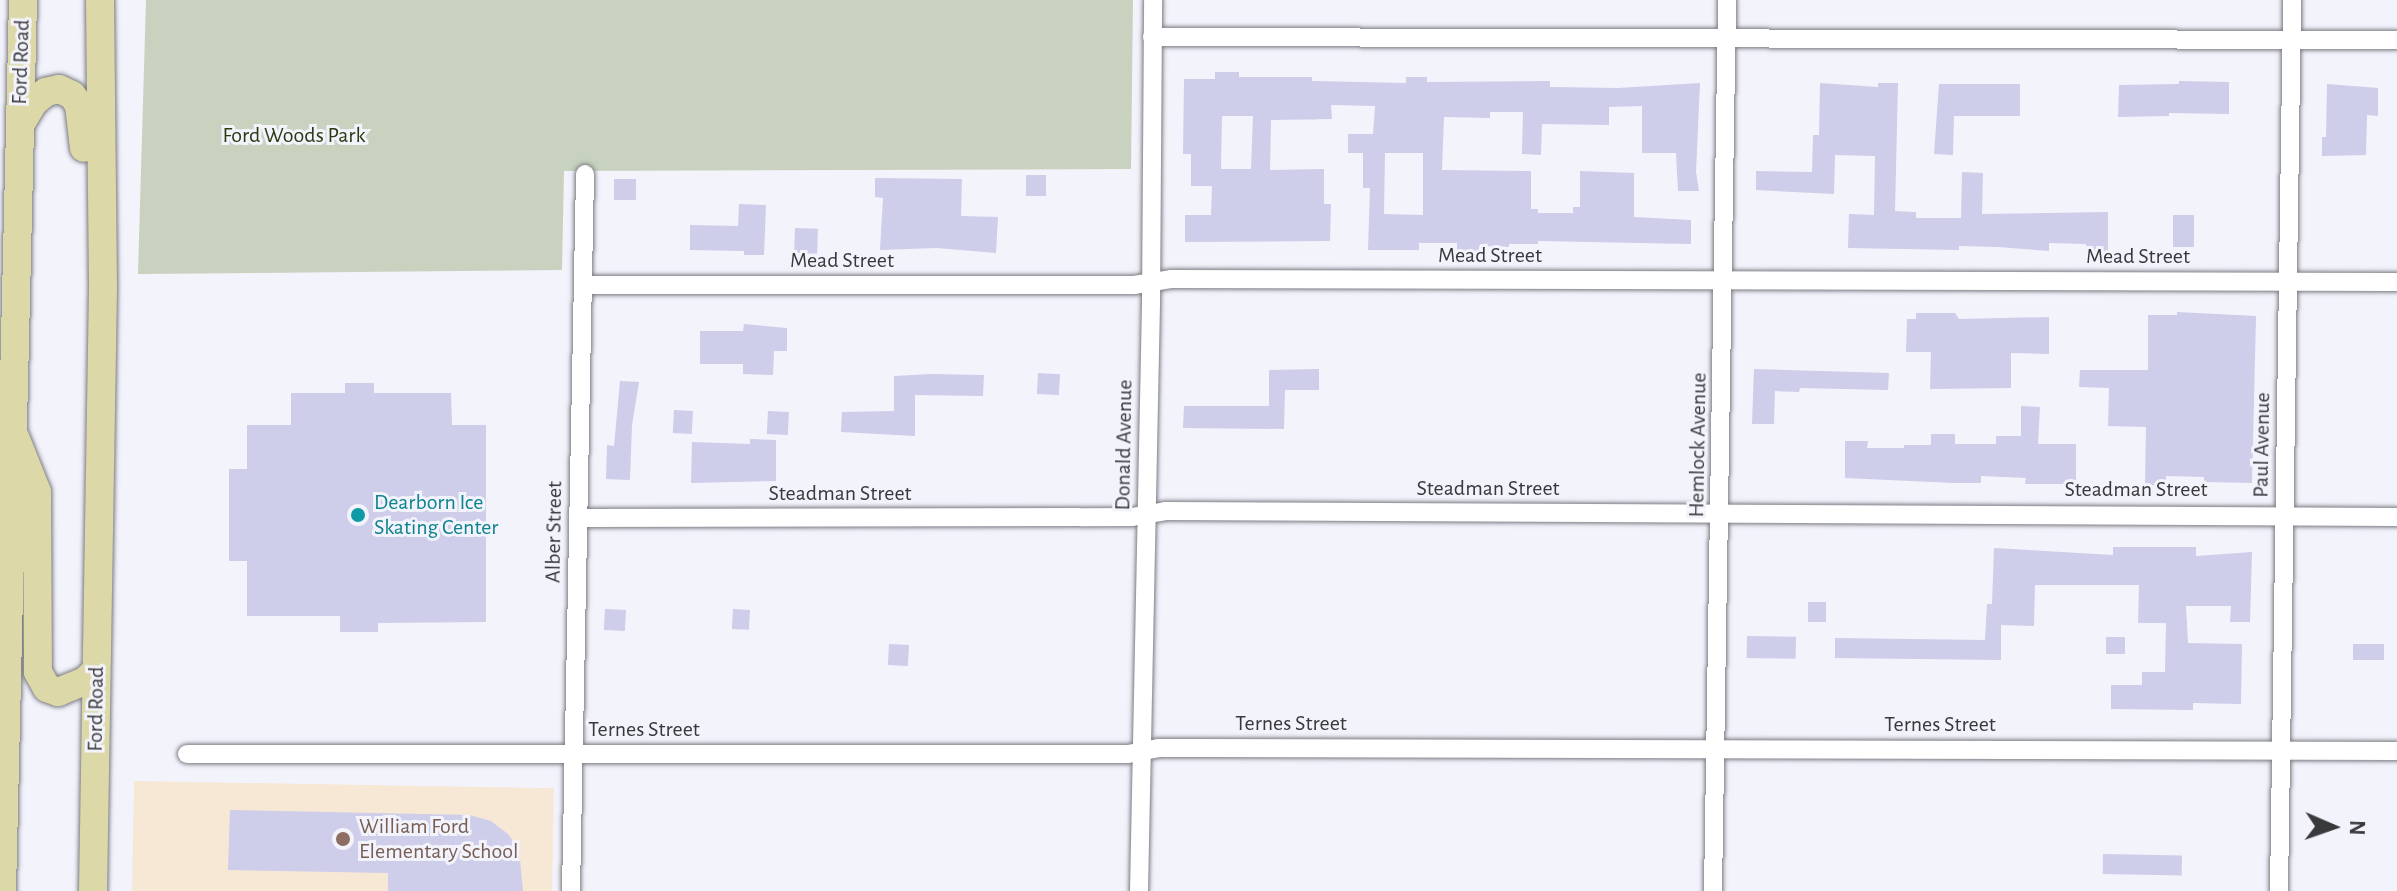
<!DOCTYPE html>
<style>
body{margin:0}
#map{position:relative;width:2397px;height:891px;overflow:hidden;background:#f3f3fc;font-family:"Alegreya Sans",sans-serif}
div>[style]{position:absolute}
.education>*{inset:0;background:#f7e7d5;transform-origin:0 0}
.green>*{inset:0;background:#c8d2bf}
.building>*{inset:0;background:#cecdea;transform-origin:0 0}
.roads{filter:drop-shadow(0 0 2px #7c7c84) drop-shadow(0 0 2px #7c7c84)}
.minor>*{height:18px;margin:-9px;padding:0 9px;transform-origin:9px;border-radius:9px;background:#fff}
.primary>*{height:28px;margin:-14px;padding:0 14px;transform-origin:14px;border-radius:14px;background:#dcd8a7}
.dots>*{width:22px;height:22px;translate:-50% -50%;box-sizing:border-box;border:4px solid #f3f3fc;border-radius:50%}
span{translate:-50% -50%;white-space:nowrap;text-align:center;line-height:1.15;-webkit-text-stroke:6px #f3f3fc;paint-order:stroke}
.street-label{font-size:22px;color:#39393c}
.park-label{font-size:22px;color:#293d13}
.culture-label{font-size:22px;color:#0d838f}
.left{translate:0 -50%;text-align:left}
.education-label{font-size:22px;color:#785e54}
.north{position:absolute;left:2293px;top:787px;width:80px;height:80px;-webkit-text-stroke:6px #f3f3fc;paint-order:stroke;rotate:92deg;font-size:22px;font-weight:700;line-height:32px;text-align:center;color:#39393c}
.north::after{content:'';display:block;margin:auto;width:28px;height:36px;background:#39393c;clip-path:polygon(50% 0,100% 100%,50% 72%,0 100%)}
</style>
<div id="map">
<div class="education">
<i style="left:134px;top:781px;width:420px;height:110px;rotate:1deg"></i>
</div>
<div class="green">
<i style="clip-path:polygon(146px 0,1133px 0,1131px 169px,564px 171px,562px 270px,138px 274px)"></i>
</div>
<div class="building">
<i style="clip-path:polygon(evenodd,1215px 72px,1239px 72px,1239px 77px,1312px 77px,1312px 81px,1406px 83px,1406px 77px,1427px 77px,1427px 82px,1550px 81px,1550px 87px,1618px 88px,1700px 83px,1696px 172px,1699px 191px,1678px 191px,1676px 153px,1642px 153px,1642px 106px,1609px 107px,1609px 125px,1542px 124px,1541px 155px,1522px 154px,1523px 112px,1490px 112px,1490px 118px,1444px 117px,1442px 170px,1531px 171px,1531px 209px,1538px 209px,1538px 213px,1573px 213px,1573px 207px,1580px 207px,1580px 171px,1634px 173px,1634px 217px,1691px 220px,1691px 244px,1538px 241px,1538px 244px,1509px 244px,1509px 247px,1479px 246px,1479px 251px,1457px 250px,1457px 243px,1419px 243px,1419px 250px,1368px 250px,1370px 188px,1363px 188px,1363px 153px,1348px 153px,1348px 134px,1373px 134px,1375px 106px,1331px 105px,1332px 119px,1271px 120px,1270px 170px,1324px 169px,1324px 204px,1331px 204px,1330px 241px,1185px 242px,1185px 215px,1211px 215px,1212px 186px,1191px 186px,1191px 154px,1183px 154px,1184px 79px,1215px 79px,1215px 72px,1222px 116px,1253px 116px,1251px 169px,1221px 169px,1222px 116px,1215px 72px,1385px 153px,1423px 153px,1423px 215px,1384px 214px,1385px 153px)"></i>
<i style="clip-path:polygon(2179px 81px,2229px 82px,2229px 114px,2169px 113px,2169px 116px,2118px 117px,2119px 85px,2179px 84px)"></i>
<i style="clip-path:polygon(1820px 83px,1878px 87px,1878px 83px,1898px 83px,1895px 211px,1916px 212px,1916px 218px,1961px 218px,1962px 172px,1983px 173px,1982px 214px,2108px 212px,2108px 252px,2086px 252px,2086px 244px,2049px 243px,2049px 251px,1998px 247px,1959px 246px,1959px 250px,1848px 248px,1849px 214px,1874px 215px,1875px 156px,1835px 155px,1834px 194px,1756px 190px,1756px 171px,1812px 172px,1813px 135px,1819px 135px)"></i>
<i style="clip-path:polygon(1939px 84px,2020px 84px,2020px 116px,1954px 116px,1953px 155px,1934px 154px)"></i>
<i style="clip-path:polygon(2327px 84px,2378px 88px,2378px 116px,2367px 115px,2366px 155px,2322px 156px,2322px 137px,2326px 137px)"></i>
<i style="left:1026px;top:175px;width:20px;height:21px"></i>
<i style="clip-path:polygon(875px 178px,962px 179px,961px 216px,998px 217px,996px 253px,937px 248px,880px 250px,883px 198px,875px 197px)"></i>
<i style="left:614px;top:179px;width:22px;height:21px"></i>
<i style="clip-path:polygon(739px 204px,766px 205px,764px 255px,744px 255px,744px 251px,690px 250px,690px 225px,738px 226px)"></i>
<i style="left:2173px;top:215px;width:21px;height:32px"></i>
<i style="left:795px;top:228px;width:23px;height:25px;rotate:2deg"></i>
<i style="clip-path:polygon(2177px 312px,2256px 316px,2252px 483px,2204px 482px,2204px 477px,2166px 476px,2166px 486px,2145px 485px,2146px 427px,2108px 426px,2109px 388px,2079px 387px,2080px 370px,2148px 370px,2148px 315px,2177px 315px)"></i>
<i style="clip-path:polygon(1916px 313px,1955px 313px,1959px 319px,2049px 317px,2049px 354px,2011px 353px,2011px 388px,1930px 389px,1931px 352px,1906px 352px,1907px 319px,1916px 319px)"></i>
<i style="clip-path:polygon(744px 324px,787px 328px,787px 351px,774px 351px,773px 375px,743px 374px,743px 364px,700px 364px,700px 331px,743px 331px)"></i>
<i style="clip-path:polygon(1319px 369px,1319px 390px,1285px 390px,1284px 429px,1183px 428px,1184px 406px,1269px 406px,1269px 370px)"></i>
<i style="clip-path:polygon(1754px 369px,1889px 373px,1888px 390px,1800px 388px,1799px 392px,1775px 391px,1774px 424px,1752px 424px)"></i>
<i style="left:1038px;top:373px;width:22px;height:21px;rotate:3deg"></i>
<i style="clip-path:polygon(931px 374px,984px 375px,983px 396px,915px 395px,915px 436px,841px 432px,842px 412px,894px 411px,894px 376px)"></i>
<i style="clip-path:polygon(620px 381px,639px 382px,632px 425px,630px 480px,606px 479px,607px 445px,614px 446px)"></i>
<i style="clip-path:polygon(345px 383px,374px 383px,374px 393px,451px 393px,452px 425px,486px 425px,486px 622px,378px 623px,378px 632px,340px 632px,340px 616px,247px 616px,247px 561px,229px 561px,229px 469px,247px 469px,247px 425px,291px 425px,291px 393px,345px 393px)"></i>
<i style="clip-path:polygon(2021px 406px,2040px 407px,2038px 444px,2076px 444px,2076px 484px,2025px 484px,2026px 478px,1981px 476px,1981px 483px,1954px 483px,1845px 478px,1845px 441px,1868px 441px,1867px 448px,1904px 448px,1904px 445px,1931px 445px,1931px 434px,1955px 434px,1955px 444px,1996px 444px,1996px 436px,2021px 436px)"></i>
<i style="left:674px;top:410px;width:19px;height:23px;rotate:3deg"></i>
<i style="left:768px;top:411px;width:21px;height:23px;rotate:3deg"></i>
<i style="clip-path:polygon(750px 439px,776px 440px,776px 481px,691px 483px,692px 442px,750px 444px)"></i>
<i style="clip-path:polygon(2113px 547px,2196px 547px,2196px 556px,2252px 552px,2250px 622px,2230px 622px,2231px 606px,2186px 606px,2188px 643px,2242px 644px,2241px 704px,2193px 703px,2193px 710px,2111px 709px,2111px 685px,2142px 685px,2142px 672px,2165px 672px,2166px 623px,2138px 623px,2139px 585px,2035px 585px,2034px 626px,2001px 625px,2001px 660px,1835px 658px,1835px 638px,1985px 640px,1987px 604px,1992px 604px,1994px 548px,2113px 555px)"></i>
<i style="left:1808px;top:602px;width:18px;height:20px"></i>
<i style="left:605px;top:609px;width:21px;height:21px;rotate:3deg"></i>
<i style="left:733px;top:609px;width:17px;height:20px;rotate:3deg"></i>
<i style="left:1747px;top:636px;width:49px;height:22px;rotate:1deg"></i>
<i style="left:2106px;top:637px;width:19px;height:17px"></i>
<i style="left:889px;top:644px;width:20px;height:21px;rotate:3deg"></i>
<i style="left:2353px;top:644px;width:31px;height:16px"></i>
<i style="clip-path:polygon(230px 810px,470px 815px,491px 821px,508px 834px,519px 849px,523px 891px,388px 891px,388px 873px,228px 870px)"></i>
<i style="left:2103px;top:854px;width:79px;height:20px;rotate:1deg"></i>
</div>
<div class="roads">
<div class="minor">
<i style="left:1152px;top:37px;width:1245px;rotate:0.14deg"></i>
<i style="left:583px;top:285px;width:551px"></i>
<i style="left:1134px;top:285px;width:37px;rotate:-9deg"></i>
<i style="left:1171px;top:279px;width:1226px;rotate:0.14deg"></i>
<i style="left:579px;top:518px;width:553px;rotate:-0.1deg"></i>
<i style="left:1132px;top:517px;width:34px;rotate:-10deg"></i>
<i style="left:1165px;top:511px;width:1232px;rotate:0.28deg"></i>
<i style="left:187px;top:754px;width:941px"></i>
<i style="left:1128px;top:754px;width:31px;rotate:-11deg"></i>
<i style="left:1158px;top:748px;width:1239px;rotate:0.14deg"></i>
<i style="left:571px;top:891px;width:717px;rotate:-88.88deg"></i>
<i style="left:1139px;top:891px;width:588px;rotate:-88.83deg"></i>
<i style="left:1151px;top:303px;width:303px;rotate:-89.6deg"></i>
<i style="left:1713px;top:891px;width:891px;rotate:-89.1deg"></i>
<i style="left:2279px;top:891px;width:891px;rotate:-89.16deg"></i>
</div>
<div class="primary">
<i style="left:20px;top:125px;width:27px;rotate:-59deg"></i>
<i style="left:34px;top:102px;width:16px;rotate:-40deg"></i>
<i style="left:46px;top:92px;width:13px;rotate:-13deg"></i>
<i style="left:59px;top:89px;width:14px;rotate:25deg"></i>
<i style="left:72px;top:95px;width:12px;rotate:55deg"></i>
<i style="left:79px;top:105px;width:43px;rotate:83.4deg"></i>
<i style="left:15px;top:437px;width:59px;rotate:68.2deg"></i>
<i style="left:37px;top:492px;width:180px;rotate:89.7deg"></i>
<i style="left:38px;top:672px;width:18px;rotate:61deg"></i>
<i style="left:47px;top:688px;width:12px;rotate:20deg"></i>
<i style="left:58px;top:692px;width:29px;rotate:-22deg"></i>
<i style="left:85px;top:681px;width:15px;rotate:-42deg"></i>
<i style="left:2px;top:891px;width:891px;rotate:-88.65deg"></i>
<i style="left:93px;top:891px;width:604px;rotate:-89.05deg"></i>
<i style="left:103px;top:287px;width:287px;rotate:-90.6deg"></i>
</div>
</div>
<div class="dots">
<i style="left:358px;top:515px;background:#0f9aa8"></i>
<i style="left:343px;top:839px;background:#8d6e63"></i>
</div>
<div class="street-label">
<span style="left:21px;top:62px;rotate:-88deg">Ford Road</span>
<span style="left:1490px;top:256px">Mead Street</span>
<span style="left:2138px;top:257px">Mead Street</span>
<span style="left:842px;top:261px">Mead Street</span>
<span style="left:1124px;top:445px;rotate:-89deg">Donald Avenue</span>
<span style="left:1698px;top:445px;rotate:-89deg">Hemlock Avenue</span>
<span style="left:2262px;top:445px;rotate:-89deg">Paul Avenue</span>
<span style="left:1488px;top:489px">Steadman Street</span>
<span style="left:2136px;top:490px">Steadman Street</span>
<span style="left:840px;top:494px">Steadman Street</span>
<span style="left:554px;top:532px;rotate:-89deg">Alber Street</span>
<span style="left:96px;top:709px;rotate:-89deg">Ford Road</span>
<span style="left:1291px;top:724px">Ternes Street</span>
<span style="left:1940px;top:725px">Ternes Street</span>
<span style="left:644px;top:730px">Ternes Street</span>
</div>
<div class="park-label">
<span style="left:294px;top:136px">Ford Woods Park</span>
</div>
<div class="culture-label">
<span class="left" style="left:374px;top:515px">Dearborn Ice<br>Skating Center</span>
</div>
<div class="education-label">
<span class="left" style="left:359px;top:839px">William Ford<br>Elementary School</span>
</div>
<div class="north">N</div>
</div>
